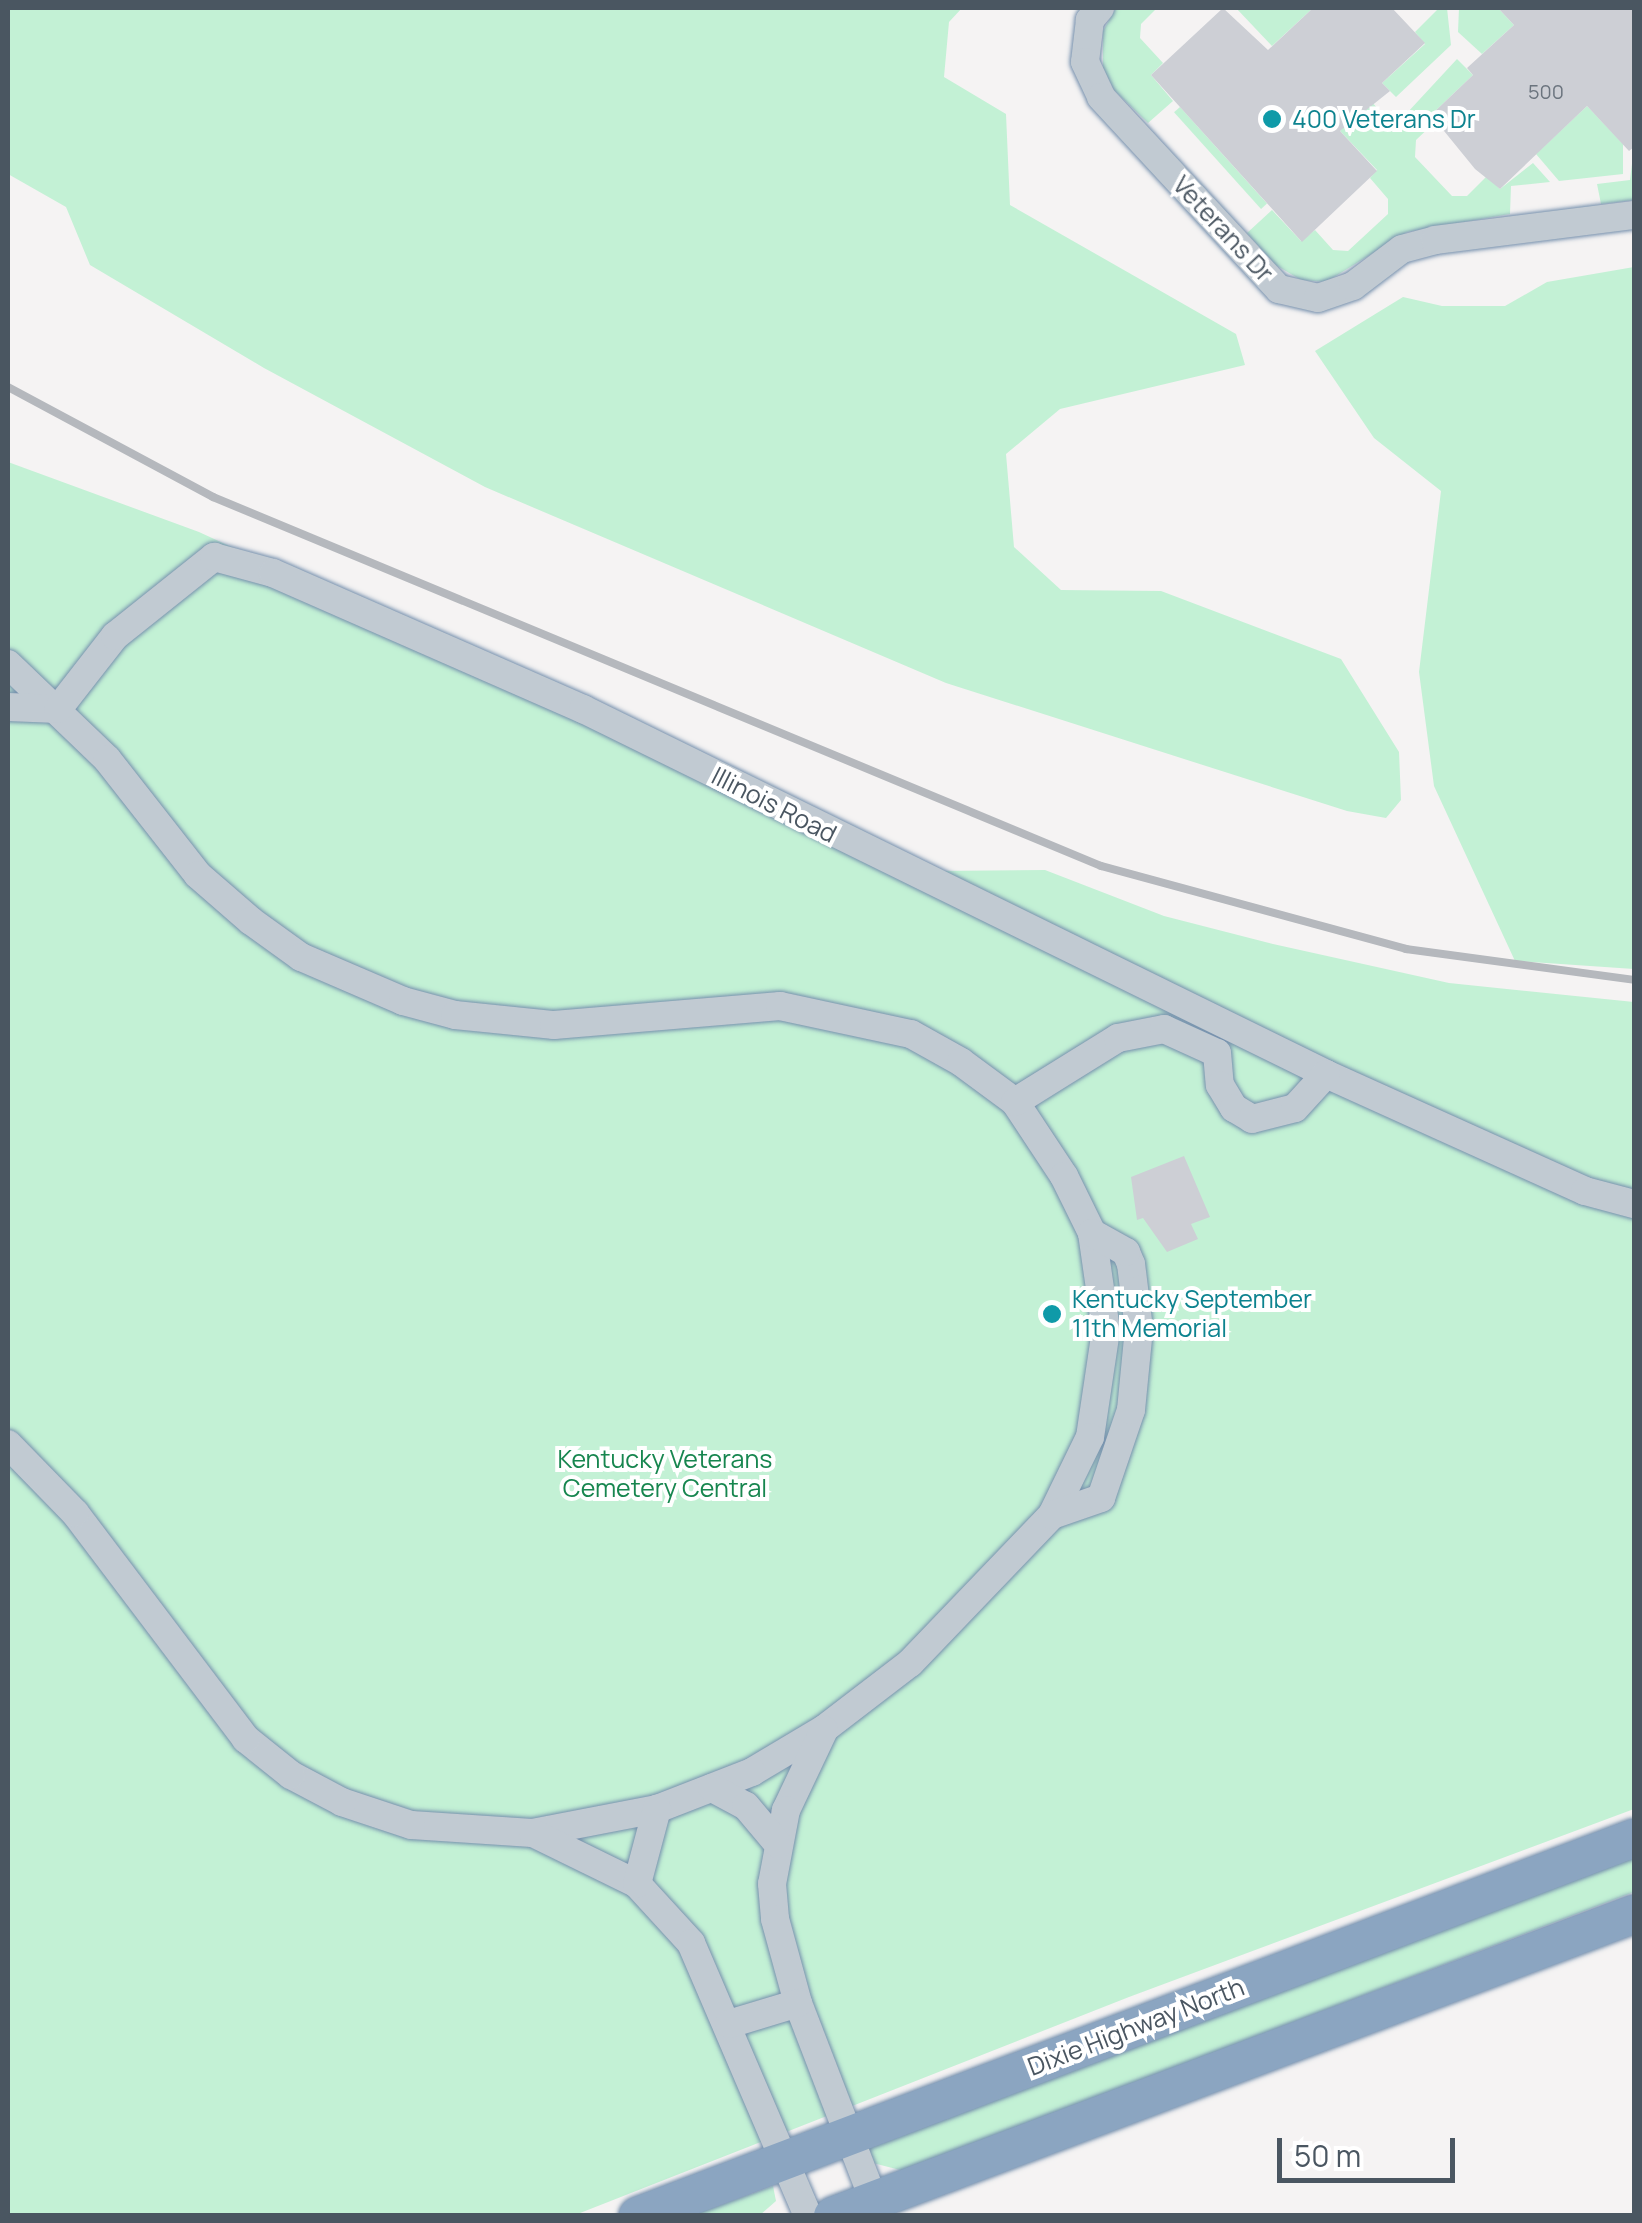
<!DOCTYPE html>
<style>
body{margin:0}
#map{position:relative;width:1642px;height:2223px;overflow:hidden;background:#f5f3f3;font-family:Manrope,sans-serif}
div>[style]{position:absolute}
.green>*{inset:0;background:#c3f1d5;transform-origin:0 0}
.building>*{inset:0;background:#cdcfd5}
.roads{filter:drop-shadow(0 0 2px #7690ad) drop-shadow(0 0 2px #7690ad)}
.minor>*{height:28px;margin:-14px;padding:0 14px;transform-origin:14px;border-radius:14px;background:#c1cad2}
.highway>*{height:38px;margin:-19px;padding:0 19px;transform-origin:19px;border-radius:19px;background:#8ba5c1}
.rail>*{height:8px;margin:-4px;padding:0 4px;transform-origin:4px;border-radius:4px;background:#b5b8bd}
.dots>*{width:28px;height:28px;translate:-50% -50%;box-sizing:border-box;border:5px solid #fff;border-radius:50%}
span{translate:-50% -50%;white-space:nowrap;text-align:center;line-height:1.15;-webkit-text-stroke:8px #fff;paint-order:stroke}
.number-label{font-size:20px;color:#6b747e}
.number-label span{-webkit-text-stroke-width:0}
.culture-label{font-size:25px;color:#0d838f}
.left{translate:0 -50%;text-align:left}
.street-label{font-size:25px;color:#4a5661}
.park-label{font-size:25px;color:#17864f}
.frame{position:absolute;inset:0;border:10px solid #4a5661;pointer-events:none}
.scale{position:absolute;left:1277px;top:2138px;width:178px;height:45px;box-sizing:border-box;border:5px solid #4a5661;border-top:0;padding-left:12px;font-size:30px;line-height:35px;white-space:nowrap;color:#4a5661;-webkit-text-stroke:8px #fff;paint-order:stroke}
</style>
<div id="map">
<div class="green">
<i style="clip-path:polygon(8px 8px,962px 8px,949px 22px,944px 77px,1006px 114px,1010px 205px,1236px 334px,1245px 365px,1060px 409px,1006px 454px,1014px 547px,1061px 590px,1161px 591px,1341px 659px,1399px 752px,1401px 800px,1386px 818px,1347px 811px,946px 683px,485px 487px,264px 368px,90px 265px,66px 207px,8px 174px)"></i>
<i style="clip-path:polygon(1116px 8px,1157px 8px,1141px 24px,1140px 38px,1163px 63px,1151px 75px,1173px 101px,1148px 123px,1114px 90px,1103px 68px,1103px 31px)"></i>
<i style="clip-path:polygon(1236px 8px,1313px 8px,1272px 46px)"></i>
<i style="clip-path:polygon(1439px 8px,1447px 8px,1451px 45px,1396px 97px,1382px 83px,1425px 44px,1415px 32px)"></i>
<i style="clip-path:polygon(1459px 8px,1498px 8px,1514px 25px,1482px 54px,1458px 32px)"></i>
<i style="clip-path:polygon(1457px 59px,1473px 75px,1431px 115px,1436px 121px,1416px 140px,1415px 157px,1452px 196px,1467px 196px,1487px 176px,1500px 189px,1533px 163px,1550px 182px,1511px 186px,1510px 214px,1407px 232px,1326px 282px,1301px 280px,1274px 264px,1247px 233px,1272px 210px,1301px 241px,1315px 230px,1333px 250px,1348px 251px,1388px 214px,1388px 199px,1370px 178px,1377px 170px,1340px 131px,1371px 101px,1394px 127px)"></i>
<i style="clip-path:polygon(1587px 106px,1623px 144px,1623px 174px,1559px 181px,1536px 154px)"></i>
<i style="left:1180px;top:107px;width:130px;height:8px;rotate:48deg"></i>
<i style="clip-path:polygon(1634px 147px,1634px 200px,1601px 204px,1597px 184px,1630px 180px)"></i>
<i style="clip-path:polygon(1634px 267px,1634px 969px,1515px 961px,1434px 786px,1419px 672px,1441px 491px,1374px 438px,1315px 351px,1403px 297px,1442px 306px,1505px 306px,1547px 282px)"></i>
<i style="clip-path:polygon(8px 462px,199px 532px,933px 871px,1045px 870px,1164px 916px,1273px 944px,1449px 983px,1634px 1002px,1634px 1809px,1129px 1997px,575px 2215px,8px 2215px)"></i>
<i style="clip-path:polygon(1634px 1853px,1634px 1892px,904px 2171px,869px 2162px,865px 2150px,872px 2147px)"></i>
<i style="clip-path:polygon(773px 2186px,776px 2201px,760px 2215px,693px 2215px)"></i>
</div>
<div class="building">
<i style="clip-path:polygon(1223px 8px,1268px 50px,1313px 8px,1392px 8px,1425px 43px,1382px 83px,1390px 91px,1340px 131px,1377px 171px,1302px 242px,1151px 75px)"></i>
<i style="clip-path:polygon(1498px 8px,1634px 8px,1634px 147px,1629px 151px,1587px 106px,1500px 189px,1475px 169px,1431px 115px,1473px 75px,1467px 68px,1514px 25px)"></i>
<i style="clip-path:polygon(1184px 1156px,1210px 1217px,1191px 1224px,1198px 1239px,1167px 1252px,1143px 1218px,1137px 1220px,1131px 1177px)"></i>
</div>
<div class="roads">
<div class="minor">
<i style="left:1100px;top:8px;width:16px;rotate:130deg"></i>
<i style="left:1090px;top:20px;width:42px;rotate:96.8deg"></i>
<i style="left:1085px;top:62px;width:38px;rotate:65deg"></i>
<i style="left:1101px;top:97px;width:262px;rotate:47.2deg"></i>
<i style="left:1279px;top:289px;width:40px;rotate:13deg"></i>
<i style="left:1318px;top:298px;width:37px;rotate:-19deg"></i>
<i style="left:1353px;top:286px;width:61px;rotate:-37.1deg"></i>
<i style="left:1402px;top:249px;width:34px;rotate:-15deg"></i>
<i style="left:1435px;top:240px;width:201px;rotate:-7.2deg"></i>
<i style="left:8px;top:664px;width:137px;rotate:43.8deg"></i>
<i style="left:107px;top:759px;width:147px;rotate:51.9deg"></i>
<i style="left:198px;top:875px;width:70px;rotate:41deg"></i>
<i style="left:251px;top:921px;width:62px;rotate:35.8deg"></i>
<i style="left:301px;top:957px;width:111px;rotate:23.3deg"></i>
<i style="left:403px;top:1001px;width:54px;rotate:15.1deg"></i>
<i style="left:455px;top:1015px;width:100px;rotate:5.8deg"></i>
<i style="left:554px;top:1025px;width:227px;rotate:-4.8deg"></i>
<i style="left:780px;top:1006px;width:134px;rotate:12.1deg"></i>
<i style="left:911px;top:1034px;width:57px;rotate:29.2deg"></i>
<i style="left:961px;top:1062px;width:67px;rotate:36.5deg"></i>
<i style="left:1015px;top:1102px;width:89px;rotate:56.5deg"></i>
<i style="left:1064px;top:1176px;width:64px;rotate:63.8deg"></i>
<i style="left:1092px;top:1233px;width:98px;rotate:81.8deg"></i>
<i style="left:1106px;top:1330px;width:108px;rotate:98.5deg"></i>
<i style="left:1090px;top:1437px;width:87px;rotate:116deg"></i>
<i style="left:1052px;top:1515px;width:205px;rotate:133.8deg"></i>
<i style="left:910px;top:1663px;width:108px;rotate:142.5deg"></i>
<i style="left:824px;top:1729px;width:84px;rotate:149.2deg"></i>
<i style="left:752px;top:1772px;width:102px;rotate:158.7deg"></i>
<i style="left:657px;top:1809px;width:127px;rotate:169.1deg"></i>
<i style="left:532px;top:1833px;width:121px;rotate:-176.2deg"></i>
<i style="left:411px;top:1825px;width:73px;rotate:-161.6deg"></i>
<i style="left:342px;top:1802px;width:58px;rotate:-152.1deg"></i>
<i style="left:291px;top:1775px;width:58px;rotate:-141.3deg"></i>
<i style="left:246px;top:1739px;width:283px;rotate:-127.1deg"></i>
<i style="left:75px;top:1513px;width:96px;rotate:-134.2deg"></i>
<i style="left:8px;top:707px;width:50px;rotate:2.3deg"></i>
<i style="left:58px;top:709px;width:93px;rotate:-52deg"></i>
<i style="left:115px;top:636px;width:127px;rotate:-38.6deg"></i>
<i style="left:214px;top:557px;width:61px;rotate:15.2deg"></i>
<i style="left:273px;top:573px;width:339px;rotate:23.7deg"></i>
<i style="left:583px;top:709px;width:828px;rotate:26.16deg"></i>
<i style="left:1326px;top:1074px;width:284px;rotate:24.3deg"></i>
<i style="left:1585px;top:1191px;width:51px;rotate:14.9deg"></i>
<i style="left:1015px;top:1102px;width:121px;rotate:-31.9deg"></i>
<i style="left:1118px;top:1038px;width:47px;rotate:-11.1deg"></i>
<i style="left:1164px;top:1029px;width:58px;rotate:24.4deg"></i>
<i style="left:1217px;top:1053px;width:32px;rotate:85deg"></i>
<i style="left:1220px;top:1085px;width:27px;rotate:59deg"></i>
<i style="left:1234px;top:1108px;width:21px;rotate:31deg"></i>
<i style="left:1252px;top:1119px;width:44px;rotate:-14.3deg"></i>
<i style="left:1295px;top:1108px;width:46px;rotate:-47.6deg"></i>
<i style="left:1052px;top:1515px;width:52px;rotate:-19.1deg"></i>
<i style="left:1101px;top:1498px;width:93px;rotate:-71.2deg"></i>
<i style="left:1131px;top:1410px;width:81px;rotate:-84.4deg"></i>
<i style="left:1139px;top:1329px;width:65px;rotate:-97deg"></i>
<i style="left:1131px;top:1264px;width:13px;rotate:-113deg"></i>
<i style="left:1126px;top:1252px;width:39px;rotate:-151deg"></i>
<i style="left:824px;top:1730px;width:89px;rotate:115.4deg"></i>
<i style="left:786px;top:1810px;width:75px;rotate:100.7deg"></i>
<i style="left:772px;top:1884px;width:35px;rotate:85deg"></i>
<i style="left:775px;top:1919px;width:87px;rotate:74.7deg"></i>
<i style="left:798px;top:2003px;width:212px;rotate:69deg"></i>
<i style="left:712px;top:1788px;width:38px;rotate:28deg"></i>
<i style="left:746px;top:1806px;width:50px;rotate:49.9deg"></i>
<i style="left:533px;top:1833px;width:116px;rotate:26.1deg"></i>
<i style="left:637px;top:1884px;width:80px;rotate:47.5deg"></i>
<i style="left:691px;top:1943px;width:297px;rotate:66.8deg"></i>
<i style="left:637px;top:1884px;width:78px;rotate:-75.1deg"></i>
<i style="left:729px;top:2024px;width:72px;rotate:-16.9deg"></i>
</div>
<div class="highway">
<i style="left:638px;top:2216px;width:1065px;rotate:-20.78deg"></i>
<i style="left:833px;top:2216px;width:856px;rotate:-20.66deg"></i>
</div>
</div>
<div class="rail">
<i style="left:8px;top:387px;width:233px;rotate:28.2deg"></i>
<i style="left:213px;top:497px;width:962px;rotate:22.56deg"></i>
<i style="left:1101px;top:866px;width:316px;rotate:15.2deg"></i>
<i style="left:1406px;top:949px;width:230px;rotate:7.7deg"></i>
</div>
<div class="dots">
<i style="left:1272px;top:119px;background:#0f9aa8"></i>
<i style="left:1052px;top:1314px;background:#0f9aa8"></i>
</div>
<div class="number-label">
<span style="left:1546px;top:91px">500</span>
</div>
<div class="culture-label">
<span class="left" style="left:1292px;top:119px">400 Veterans Dr</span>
<span class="left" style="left:1072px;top:1314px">Kentucky September<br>11th Memorial</span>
</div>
<div class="street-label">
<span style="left:1223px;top:229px;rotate:47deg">Veterans Dr</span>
<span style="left:774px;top:805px;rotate:27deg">Illinois Road</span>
<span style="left:1136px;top:2027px;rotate:-21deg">Dixie Highway North</span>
</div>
<div class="park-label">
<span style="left:665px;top:1474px">Kentucky Veterans<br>Cemetery Central</span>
</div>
<div class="frame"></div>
<div class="scale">50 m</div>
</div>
